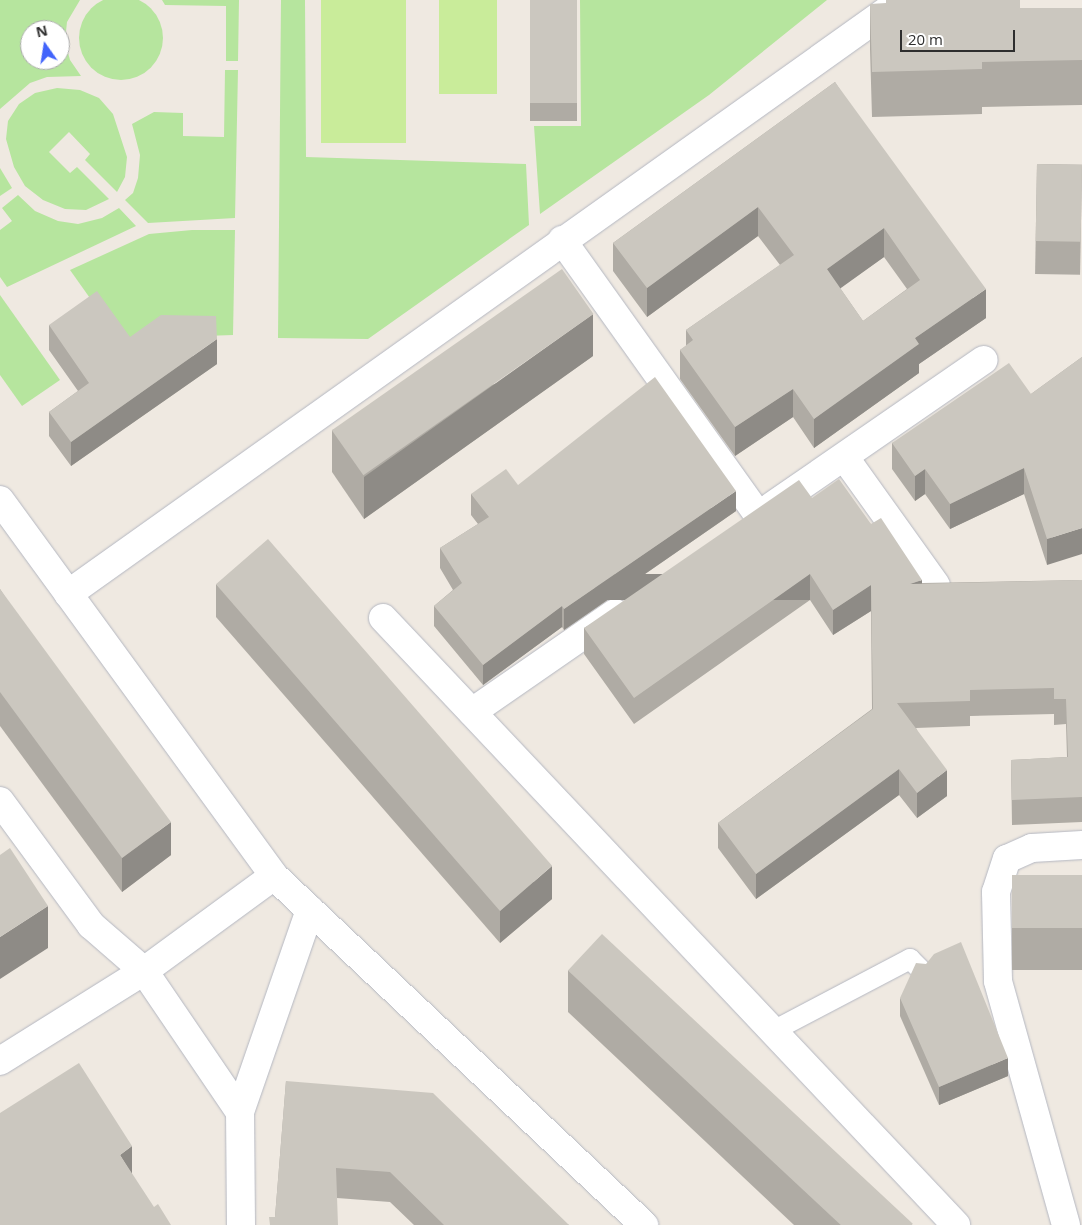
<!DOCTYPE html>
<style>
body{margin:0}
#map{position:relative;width:1082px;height:1225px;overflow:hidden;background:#efe9e1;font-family:"Open Sans",sans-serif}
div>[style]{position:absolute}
.green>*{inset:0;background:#b6e59e}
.round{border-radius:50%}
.pitch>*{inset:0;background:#c9ec9a;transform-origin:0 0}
.roads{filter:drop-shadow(0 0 1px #b4b7c1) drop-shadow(0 0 1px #b4b7c1)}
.service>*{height:20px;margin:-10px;padding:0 10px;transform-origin:10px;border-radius:10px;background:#fff}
.minor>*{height:28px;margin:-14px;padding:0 14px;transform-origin:14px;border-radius:14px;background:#fff}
.tertiary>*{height:28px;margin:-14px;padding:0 14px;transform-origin:14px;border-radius:14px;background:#fff}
.secondary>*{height:28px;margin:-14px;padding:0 14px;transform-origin:14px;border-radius:14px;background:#fff}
.wall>*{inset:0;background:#afaba4;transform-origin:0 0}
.shaded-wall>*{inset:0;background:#8e8b86;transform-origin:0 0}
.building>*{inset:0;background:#cbc7bf;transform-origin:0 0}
span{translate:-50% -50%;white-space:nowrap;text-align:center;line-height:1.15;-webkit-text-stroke:4px #fff;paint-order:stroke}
.north{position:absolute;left:20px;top:20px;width:50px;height:50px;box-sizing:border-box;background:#fff;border:1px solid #ababab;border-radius:50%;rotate:347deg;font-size:14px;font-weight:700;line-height:20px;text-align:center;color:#2e2e2e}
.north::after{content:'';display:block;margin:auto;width:18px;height:22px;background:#4264fb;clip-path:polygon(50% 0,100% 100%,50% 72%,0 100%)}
.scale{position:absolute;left:900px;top:30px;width:115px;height:22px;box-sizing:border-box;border:2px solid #2e2e2e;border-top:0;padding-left:6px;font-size:15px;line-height:18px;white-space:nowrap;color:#2e2e2e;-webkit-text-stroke:4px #fff;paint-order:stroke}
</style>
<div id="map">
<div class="green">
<i class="round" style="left:79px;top:-4px;width:84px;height:84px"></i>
<i style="clip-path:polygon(evenodd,0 0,80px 0,67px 22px,65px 41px,70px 60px,81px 76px,47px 77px,30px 83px,0 109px,0 0,30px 30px,60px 30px,60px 60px,30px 60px,30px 30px)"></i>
<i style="clip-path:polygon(162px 0,239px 0,238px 61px,226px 61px,226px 6px,165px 5px)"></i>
<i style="clip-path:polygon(281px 0,305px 0,306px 157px,526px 164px,529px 225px,368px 339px,278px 338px)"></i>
<i style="clip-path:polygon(580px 0,827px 0,709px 95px,540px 214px,534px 126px,581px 126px)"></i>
<i style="clip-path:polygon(225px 70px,238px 70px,235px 218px,148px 223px,125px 200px,133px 193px,138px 178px,140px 155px,132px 124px,154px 112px,183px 113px,183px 136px,224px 137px)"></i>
<i style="clip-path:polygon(57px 88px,80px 90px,99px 98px,113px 114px,127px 157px,125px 177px,117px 192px,85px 160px,90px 154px,69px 132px,49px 152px,70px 173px,77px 167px,109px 199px,86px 210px,65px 209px,43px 200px,25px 186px,14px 167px,6px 139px,8px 121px,19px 104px,35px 93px)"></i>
<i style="clip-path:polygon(0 168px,12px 188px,0 196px)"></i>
<i style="clip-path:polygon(18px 195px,35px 211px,58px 221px,78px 224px,102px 218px,119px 208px,136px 226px,7px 287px,0 277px,0 230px,12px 221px,2px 208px)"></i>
<i style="clip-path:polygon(192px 230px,235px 230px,233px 335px,119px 339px,70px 270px,149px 234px)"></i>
<i style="clip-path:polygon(0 295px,60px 380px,22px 406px,0 375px)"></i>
</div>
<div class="pitch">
<i style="left:321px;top:0;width:85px;height:143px"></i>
<i style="left:439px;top:0;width:58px;height:94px"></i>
</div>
<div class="roads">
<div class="service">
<i style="left:773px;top:1031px;width:155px;rotate:-27.7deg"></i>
<i style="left:910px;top:959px;width:17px;rotate:45deg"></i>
</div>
<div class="minor">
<i style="left:562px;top:240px;width:338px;rotate:54.5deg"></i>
<i style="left:845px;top:458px;width:156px;rotate:54.4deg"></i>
<i style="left:772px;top:506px;width:257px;rotate:-34.6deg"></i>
<i style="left:68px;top:594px;width:1024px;rotate:-35.46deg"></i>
<i style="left:383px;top:618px;width:835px;rotate:46.65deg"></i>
<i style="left:472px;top:712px;width:174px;rotate:-34.7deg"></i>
<i style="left:0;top:801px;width:154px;rotate:53.7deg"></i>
<i style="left:91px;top:925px;width:70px;rotate:41deg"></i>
<i style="left:144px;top:971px;width:171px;rotate:55.8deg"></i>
<i style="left:241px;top:1225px;width:113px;rotate:-90.5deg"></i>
<i style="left:240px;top:1112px;width:214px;rotate:-70.9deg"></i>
<i style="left:1066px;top:1225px;width:253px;rotate:-105.6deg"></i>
<i style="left:998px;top:981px;width:89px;rotate:-91.3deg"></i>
<i style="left:996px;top:892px;width:35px;rotate:-72deg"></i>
<i style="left:1007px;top:859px;width:27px;rotate:-24deg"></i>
<i style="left:1032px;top:848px;width:50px;rotate:-3.4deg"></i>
</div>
<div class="tertiary">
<i style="left:0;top:1061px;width:170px;rotate:-32deg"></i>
<i style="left:144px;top:971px;width:161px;rotate:-36.2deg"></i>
</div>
<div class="secondary">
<i style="left:0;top:500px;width:465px;rotate:53.9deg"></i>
<i style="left:274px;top:876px;width:509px;rotate:43.33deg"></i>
</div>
</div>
<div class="wall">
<i style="left:530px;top:0;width:47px;height:121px"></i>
<i style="clip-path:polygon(870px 4px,1020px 8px,1082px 8px,1082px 105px,1028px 106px,982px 107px,982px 114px,872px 117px,870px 49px)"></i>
<i style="clip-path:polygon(evenodd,835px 82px,986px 318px,919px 364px,919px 373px,814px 448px,793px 417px,735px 456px,680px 379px,680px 350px,686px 346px,686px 330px,780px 265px,758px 236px,647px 317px,613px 271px,613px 243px,835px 82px,884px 257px,907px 289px,863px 321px,840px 288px,884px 257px)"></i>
<i style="left:1037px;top:164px;width:45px;height:110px;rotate:1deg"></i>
<i style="clip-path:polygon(49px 325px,130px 337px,217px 364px,71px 466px,49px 436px,49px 412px,78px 391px,49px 350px)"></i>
<i style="clip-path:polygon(593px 356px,364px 519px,332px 472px,332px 430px)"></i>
<i style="clip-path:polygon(1082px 357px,1047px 565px,1024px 494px,950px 529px,925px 494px,915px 501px,892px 469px,892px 443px,1031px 394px)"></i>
<i style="clip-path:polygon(518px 485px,736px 511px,564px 630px,562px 627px,483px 685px,434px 626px,434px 606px,453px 590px,440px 568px,440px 548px,478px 524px,471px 515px,471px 494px)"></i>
<i style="clip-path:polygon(812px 498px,871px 524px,922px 583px,1082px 580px,1082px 822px,1012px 825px,1011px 760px,1067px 757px,1066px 724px,1054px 725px,1054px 714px,970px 716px,970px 726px,916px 728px,947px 796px,917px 818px,899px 795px,756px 899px,718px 848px,718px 823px,872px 709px,871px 611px,833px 635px,810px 600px,634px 724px,584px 654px,584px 628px)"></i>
<i style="clip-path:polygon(216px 584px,552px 899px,500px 943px,216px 617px)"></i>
<i style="clip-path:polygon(0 589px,171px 855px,122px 892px,0 726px)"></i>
<i style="left:1082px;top:875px;width:95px;height:70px;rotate:90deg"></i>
<i style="clip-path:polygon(568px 970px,912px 1225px,794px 1225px,568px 1012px)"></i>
<i style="clip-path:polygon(900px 998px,1008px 1076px,939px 1105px,900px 1016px)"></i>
<i style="clip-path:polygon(286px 1081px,569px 1225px,414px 1225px,390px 1202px,337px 1198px,275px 1217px)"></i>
</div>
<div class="shaded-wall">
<i style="clip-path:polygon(758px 207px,758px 236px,647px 317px,647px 288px)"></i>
<i style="clip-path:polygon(884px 228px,884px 257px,827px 298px,827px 269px)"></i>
<i style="clip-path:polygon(986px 289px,986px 318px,919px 364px,919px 373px,814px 448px,814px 419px,915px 338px)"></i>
<i style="clip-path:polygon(593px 314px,593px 356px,364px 519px,364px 477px)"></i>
<i style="clip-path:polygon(217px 339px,217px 364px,71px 466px,71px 442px)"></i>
<i style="clip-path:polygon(793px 389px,793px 417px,735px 456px,735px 427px)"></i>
<i style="clip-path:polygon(1024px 468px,1024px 494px,950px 529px,950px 504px)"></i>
<i style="clip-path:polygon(925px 469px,925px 494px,915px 501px,915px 476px)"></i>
<i style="clip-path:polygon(736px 491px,736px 511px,564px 630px,564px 609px)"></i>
<i style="clip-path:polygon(1082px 528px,1082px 554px,1047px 565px,1047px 539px)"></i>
<i style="left:810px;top:574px;width:26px;height:215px;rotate:90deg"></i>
<i style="clip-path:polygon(922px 580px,922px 606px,910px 584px)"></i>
<i style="clip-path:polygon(871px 585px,871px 611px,833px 635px,833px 610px)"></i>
<i style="clip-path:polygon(562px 606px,562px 627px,483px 685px,483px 665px)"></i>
<i style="clip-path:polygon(899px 769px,899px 795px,756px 899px,756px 874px)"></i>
<i style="clip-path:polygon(947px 770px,947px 796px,917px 818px,917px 793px)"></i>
<i style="clip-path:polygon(171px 822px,171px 855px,122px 892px,122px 858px)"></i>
<i style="clip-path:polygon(552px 866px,552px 899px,500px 943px,500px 911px)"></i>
<i style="clip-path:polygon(48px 906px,48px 948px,0 979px,0 937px)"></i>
<i style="clip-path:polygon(1008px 1058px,1008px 1076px,939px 1105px,939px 1087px)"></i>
<i style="clip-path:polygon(132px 1146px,132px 1175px,120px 1155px)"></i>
</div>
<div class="building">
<i style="left:530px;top:0;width:47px;height:103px"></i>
<i style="clip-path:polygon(886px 0,1020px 0,1020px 8px,1082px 8px,1082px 60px,1028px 61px,982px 62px,982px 69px,872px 72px,870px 4px,886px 3px)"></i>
<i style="clip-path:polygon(evenodd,835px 82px,986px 289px,915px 338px,919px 344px,814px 419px,793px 389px,735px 427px,680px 350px,693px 340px,686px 330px,794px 255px,758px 207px,647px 288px,613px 243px,835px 82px,884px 228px,920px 280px,863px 321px,827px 269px,884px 228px)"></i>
<i style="left:1037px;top:164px;width:45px;height:77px;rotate:1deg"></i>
<i style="left:562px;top:269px;width:55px;height:281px;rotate:55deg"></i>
<i style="clip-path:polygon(97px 291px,130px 337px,161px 315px,216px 316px,217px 339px,71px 442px,49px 412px,89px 383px,49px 325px)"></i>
<i style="clip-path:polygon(1082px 357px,1082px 528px,1047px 539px,1024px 468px,950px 504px,925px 469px,915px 476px,892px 443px,1009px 363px,1031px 394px)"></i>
<i style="clip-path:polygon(655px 377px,736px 491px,564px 609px,562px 606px,483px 665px,434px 606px,462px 583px,440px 548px,489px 517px,471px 494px,506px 469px,518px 485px)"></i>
<i style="clip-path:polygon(839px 479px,871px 524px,881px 518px,922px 580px,910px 584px,1082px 580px,1082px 797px,1012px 800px,1011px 760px,1068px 757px,1066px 699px,1054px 699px,1054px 688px,970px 690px,970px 701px,897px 703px,947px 770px,917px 793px,899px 769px,756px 874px,718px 823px,873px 709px,871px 585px,833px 610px,810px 574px,634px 698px,584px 628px,799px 480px,812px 498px)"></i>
<i style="left:268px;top:539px;width:433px;height:69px;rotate:49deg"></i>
<i style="clip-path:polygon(0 589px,171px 822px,122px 858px,0 692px)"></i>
<i style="clip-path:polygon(10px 848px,48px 906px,0 937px,0 855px)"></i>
<i style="left:1082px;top:875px;width:53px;height:70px;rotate:90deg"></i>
<i style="left:602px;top:934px;width:425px;height:50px;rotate:43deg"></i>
<i style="clip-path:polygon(961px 942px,1008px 1058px,939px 1087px,900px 998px,916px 963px,926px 964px,934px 954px)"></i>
<i style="clip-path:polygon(79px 1063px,132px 1146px,120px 1155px,154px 1207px,158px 1204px,171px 1225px,0 1225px,0 1113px)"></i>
<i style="clip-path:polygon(286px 1081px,433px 1093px,569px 1225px,444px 1225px,390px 1172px,336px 1168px,338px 1225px,270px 1225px,269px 1217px,275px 1217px)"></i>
</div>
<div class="north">N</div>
<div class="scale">20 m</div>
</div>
